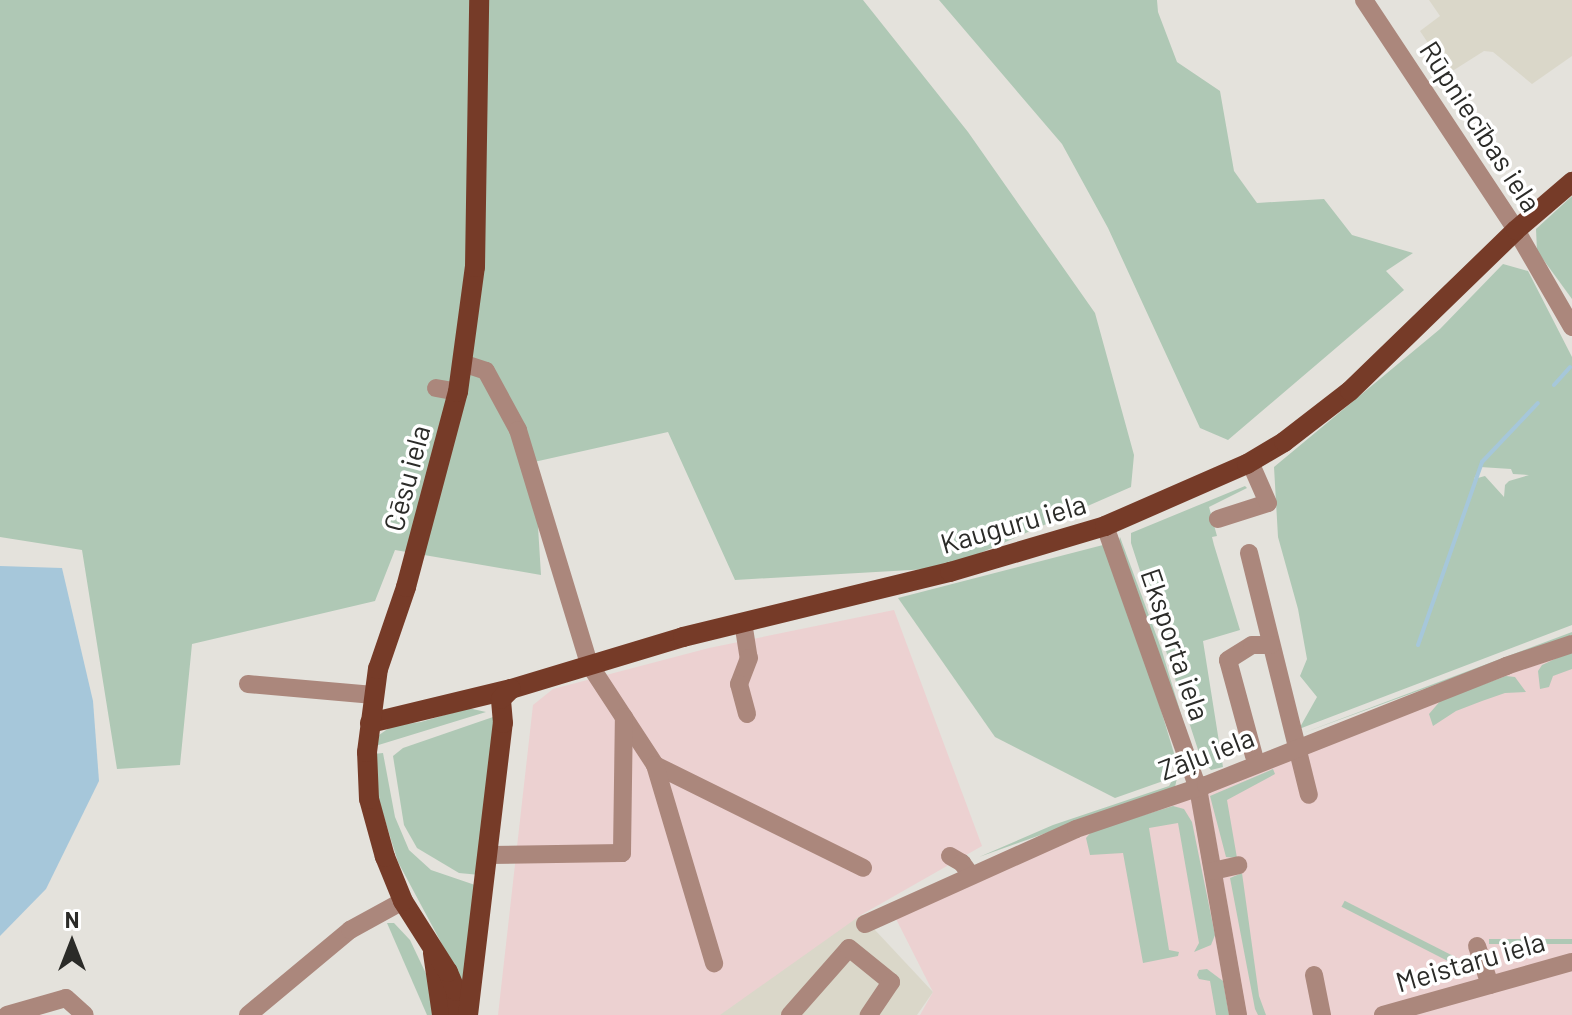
<!DOCTYPE html>
<meta charset="utf-8">
<style>
body{margin:0}
#map{position:relative;width:1572px;height:1015px;overflow:hidden;background:#e4e2dc;font-family:Barlow,sans-serif}
div>[style]{position:absolute}
.built>*{inset:0;background:#dad7c9}
.industrial>*{inset:0;background:#ecd1d1}
.green>*{inset:0;background:#afc8b5;transform-origin:0 0}
.water>*{inset:0;background:#a6c7da}
.stream>*{height:4px;margin:-2px;padding:0 2px;transform-origin:2px;border-radius:2px;background:#a6c7da}
.minor>*{height:18px;margin:-9px;padding:0 9px;transform-origin:9px;border-radius:9px;background:#ab877c}
.major>*{height:20px;margin:-10px;padding:0 10px;transform-origin:10px;border-radius:10px;background:#763b28}
span{translate:-50% -50%;white-space:nowrap;text-align:center;line-height:1.15;-webkit-text-stroke:7px #fff;paint-order:stroke}
.street-label{font-size:28px;color:#2b2b28}
.north{position:absolute;left:32px;top:903px;width:80px;height:80px;-webkit-text-stroke:6px #fff;paint-order:stroke;rotate:0deg;font-size:22px;font-weight:700;line-height:32px;text-align:center;color:#2b2b28}
.north::after{content:'';display:block;margin:auto;width:28px;height:36px;background:#2b2b28;clip-path:polygon(50% 0,100% 100%,50% 72%,0 100%)}
</style>
<div id="map">
<div class="built">
<i style="clip-path:polygon(1429px 0,1572px 0,1572px 56px,1532px 84px,1493px 52px,1484px 51px,1454px 70px,1446px 70px,1420px 31px,1440px 16px)"></i>
<i style="clip-path:polygon(861px 915px,933px 992px,917px 1015px,718px 1015px,773px 971px)"></i>
</div>
<div class="industrial">
<i style="clip-path:polygon(894px 610px,982px 846px,861px 915px,720px 1015px,498px 1015px,533px 705px,553px 689px,709px 648px)"></i>
<i style="clip-path:polygon(1572px 644px,1572px 1015px,920px 1015px,933px 992px,892px 911px)"></i>
</div>
<div class="green">
<i style="clip-path:polygon(0 0,863px 0,968px 132px,1095px 313px,1134px 455px,1131px 487px,946px 568px,735px 580px,668px 432px,534px 462px,541px 575px,395px 550px,375px 601px,192px 644px,180px 765px,117px 769px,82px 550px,0 537px)"></i>
<i style="clip-path:polygon(939px 0,1157px 0,1158px 12px,1177px 62px,1220px 91px,1234px 171px,1257px 203px,1324px 199px,1352px 235px,1413px 253px,1386px 271px,1404px 290px,1228px 440px,1200px 428px,1108px 228px,1062px 144px)"></i>
<i style="clip-path:polygon(1572px 196px,1572px 299px,1537px 251px,1536px 229px)"></i>
<i style="clip-path:polygon(evenodd,1503px 264px,1528px 271px,1572px 357px,1572px 625px,1299px 729px,1317px 697px,1300px 676px,1307px 659px,1298px 609px,1278px 537px,1274px 467px,1440px 329px,1503px 264px,1480px 467px,1511px 469px,1513px 474px,1529px 475px,1509px 481px,1505px 485px,1504px 497px,1485px 476px,1474px 479px,1480px 467px)"></i>
<i style="clip-path:polygon(1245px 486px,1247px 488px,1209px 507px,1217px 536px,1212px 537px,1214px 545px,1240px 630px,1203px 641px,1223px 767px,1211px 770px,1201px 759px,1131px 543px,1131px 533px)"></i>
<i style="clip-path:polygon(1120px 537px,1161px 648px,1194px 757px,1119px 541px)"></i>
<i style="clip-path:polygon(1103px 545px,1146px 660px,1176px 760px,1166px 780px,1115px 798px,995px 737px,898px 598px)"></i>
<i style="clip-path:polygon(1572px 632px,1572px 635px,1303px 733px)"></i>
<i style="clip-path:polygon(1572px 651px,1572px 669px,1553px 676px,1549px 687px,1540px 689px,1538px 671px,1542px 665px)"></i>
<i style="clip-path:polygon(1506px 676px,1515px 677px,1526px 692px,1505px 693px,1482px 701px,1456px 711px,1433px 726px,1429px 714px,1441px 700px)"></i>
<i style="clip-path:polygon(468px 708px,486px 712px,372px 747px,379px 735px,392px 726px,421px 722px)"></i>
<i style="clip-path:polygon(493px 717px,497px 724px,480px 875px,459px 873px,417px 848px,404px 825px,393px 756px,403px 748px)"></i>
<i style="clip-path:polygon(383px 753px,395px 817px,409px 850px,431px 870px,478px 886px,466px 989px,398px 862px,374px 785px,373px 754px)"></i>
<i style="clip-path:polygon(1179px 769px,1175px 787px,979px 857px,1053px 825px,1169px 786px)"></i>
<i style="clip-path:polygon(1273px 769px,1275px 774px,1227px 800px,1237px 858px,1226px 857px,1210px 796px)"></i>
<i style="clip-path:polygon(1173px 806px,1184px 809px,1192px 822px,1215px 935px,1211px 945px,1194px 952px,1199px 943px,1178px 823px,1149px 828px,1169px 950px,1179px 952px,1178px 956px,1143px 963px,1123px 853px,1090px 855px,1086px 838px,1092px 831px)"></i>
<i style="clip-path:polygon(1242px 873px,1259px 996px,1266px 1015px,1258px 1015px,1255px 1009px,1230px 878px)"></i>
<i style="clip-path:polygon(387px 923px,394px 923px,410px 940px,429px 980px,438px 1015px,427px 1015px)"></i>
<i style="left:1572px;top:939px;width:5px;height:83px;rotate:90deg"></i>
<i style="left:1473px;top:966px;width:7px;height:144px;rotate:117deg"></i>
<i style="clip-path:polygon(1207px 969px,1223px 981px,1229px 1015px,1216px 1015px,1210px 981px,1199px 979px,1197px 975px,1199px 970px)"></i>
</div>
<div class="water">
<i style="clip-path:polygon(0 566px,62px 568px,93px 701px,99px 781px,46px 889px,0 936px)"></i>
</div>
<div class="stream">
<i style="left:1554px;top:385px;width:24px;rotate:-48deg"></i>
<i style="left:1418px;top:645px;width:194px;rotate:-70.7deg"></i>
<i style="left:1482px;top:462px;width:81px;rotate:-46.5deg"></i>
</div>
<div class="minor">
<i style="left:1364px;top:0;width:276px;rotate:56.5deg"></i>
<i style="left:1516px;top:230px;width:112px;rotate:60deg"></i>
<i style="left:462px;top:363px;width:25px;rotate:18deg"></i>
<i style="left:486px;top:371px;width:67px;rotate:61.5deg"></i>
<i style="left:518px;top:430px;width:245px;rotate:73.1deg"></i>
<i style="left:589px;top:664px;width:121px;rotate:56.8deg"></i>
<i style="left:655px;top:765px;width:232px;rotate:26.3deg"></i>
<i style="left:436px;top:388px;width:22px;rotate:10deg"></i>
<i style="left:1218px;top:519px;width:52px;rotate:-17.7deg"></i>
<i style="left:1268px;top:503px;width:45px;rotate:-113.7deg"></i>
<i style="left:1105px;top:526px;width:278px;rotate:70.5deg"></i>
<i style="left:1198px;top:788px;width:230px;rotate:80deg"></i>
<i style="left:1249px;top:553px;width:249px;rotate:76.1deg"></i>
<i style="left:743px;top:622px;width:36px;rotate:81deg"></i>
<i style="left:749px;top:658px;width:28px;rotate:111deg"></i>
<i style="left:739px;top:684px;width:31px;rotate:75deg"></i>
<i style="left:248px;top:684px;width:126px;rotate:5deg"></i>
<i style="left:1254px;top:756px;width:99px;rotate:-105.2deg"></i>
<i style="left:1228px;top:660px;width:28px;rotate:-32deg"></i>
<i style="left:1252px;top:645px;width:19px"></i>
<i style="left:655px;top:765px;width:207px;rotate:73.4deg"></i>
<i style="left:487px;top:855px;width:135px;rotate:-0.8deg"></i>
<i style="left:622px;top:853px;width:136px;rotate:-89.2deg"></i>
<i style="left:950px;top:856px;width:14px;rotate:30deg"></i>
<i style="left:962px;top:863px;width:14px;rotate:54deg"></i>
<i style="left:1213px;top:871px;width:26px;rotate:-13deg"></i>
<i style="left:865px;top:924px;width:231px;rotate:-24.2deg"></i>
<i style="left:1076px;top:829px;width:137px;rotate:-18.7deg"></i>
<i style="left:1206px;top:785px;width:323px;rotate:-21.6deg"></i>
<i style="left:1506px;top:666px;width:70px;rotate:-18.4deg"></i>
<i style="left:1477px;top:946px;width:41px;rotate:71.6deg"></i>
<i style="left:1314px;top:975px;width:41px;rotate:78.7deg"></i>
<i style="left:7px;top:1015px;width:61px;rotate:-16.1deg"></i>
<i style="left:66px;top:998px;width:25px;rotate:42deg"></i>
<i style="left:248px;top:1015px;width:133px;rotate:-39.8deg"></i>
<i style="left:350px;top:930px;width:60px;rotate:-28.7deg"></i>
<i style="left:790px;top:1015px;width:89px;rotate:-48.6deg"></i>
<i style="left:849px;top:948px;width:54px;rotate:39deg"></i>
<i style="left:891px;top:982px;width:40px;rotate:124deg"></i>
<i style="left:1383px;top:1015px;width:196px;rotate:-15.7deg"></i>
</div>
<div class="major">
<i style="left:370px;top:723px;width:145px;rotate:-13.6deg"></i>
<i style="left:511px;top:689px;width:180px;rotate:-16.8deg"></i>
<i style="left:683px;top:637px;width:275px;rotate:-13.7deg"></i>
<i style="left:950px;top:572px;width:162px;rotate:-16.5deg"></i>
<i style="left:1105px;top:526px;width:155px;rotate:-23.6deg"></i>
<i style="left:1247px;top:464px;width:43px;rotate:-30.7deg"></i>
<i style="left:1284px;top:442px;width:83px;rotate:-37.7deg"></i>
<i style="left:1350px;top:391px;width:231px;rotate:-44.1deg"></i>
<i style="left:1516px;top:230px;width:74px;rotate:-40.6deg"></i>
<i style="left:433px;top:953px;width:63px;rotate:81.7deg"></i>
<i style="left:459px;top:1015px;width:24px;rotate:-97deg"></i>
<i style="left:456px;top:991px;width:21px;rotate:-113deg"></i>
<i style="left:448px;top:972px;width:84px;rotate:-122.4deg"></i>
<i style="left:403px;top:901px;width:48px;rotate:-112.2deg"></i>
<i style="left:385px;top:857px;width:60px;rotate:-105.4deg"></i>
<i style="left:369px;top:799px;width:47px;rotate:-92.4deg"></i>
<i style="left:367px;top:752px;width:84px;rotate:-82.5deg"></i>
<i style="left:378px;top:669px;width:87px;rotate:-71.1deg"></i>
<i style="left:406px;top:587px;width:202px;rotate:-75.1deg"></i>
<i style="left:458px;top:392px;width:126px;rotate:-82.3deg"></i>
<i style="left:475px;top:267px;width:267px;rotate:-89.1deg"></i>
<i style="left:468px;top:1015px;width:294px;rotate:-83.2deg"></i>
<i style="left:503px;top:723px;width:24px;rotate:-95deg"></i>
<i style="left:501px;top:699px;width:14px;rotate:-45deg"></i>
</div>
<div class="street-label">
<span style="left:1481px;top:126px;rotate:57deg">Rūpniecības iela</span>
<span style="left:406px;top:478px;rotate:-75deg">Cēsu iela</span>
<span style="left:1013px;top:523px;rotate:-16deg">Kauguru iela</span>
<span style="left:1176px;top:644px;rotate:71deg">Eksporta iela</span>
<span style="left:1206px;top:753px;rotate:-21deg">Zāļu iela</span>
<span style="left:1470px;top:961px;rotate:-16deg">Meistaru iela</span>
</div>
<div class="north">N</div>
</div>
